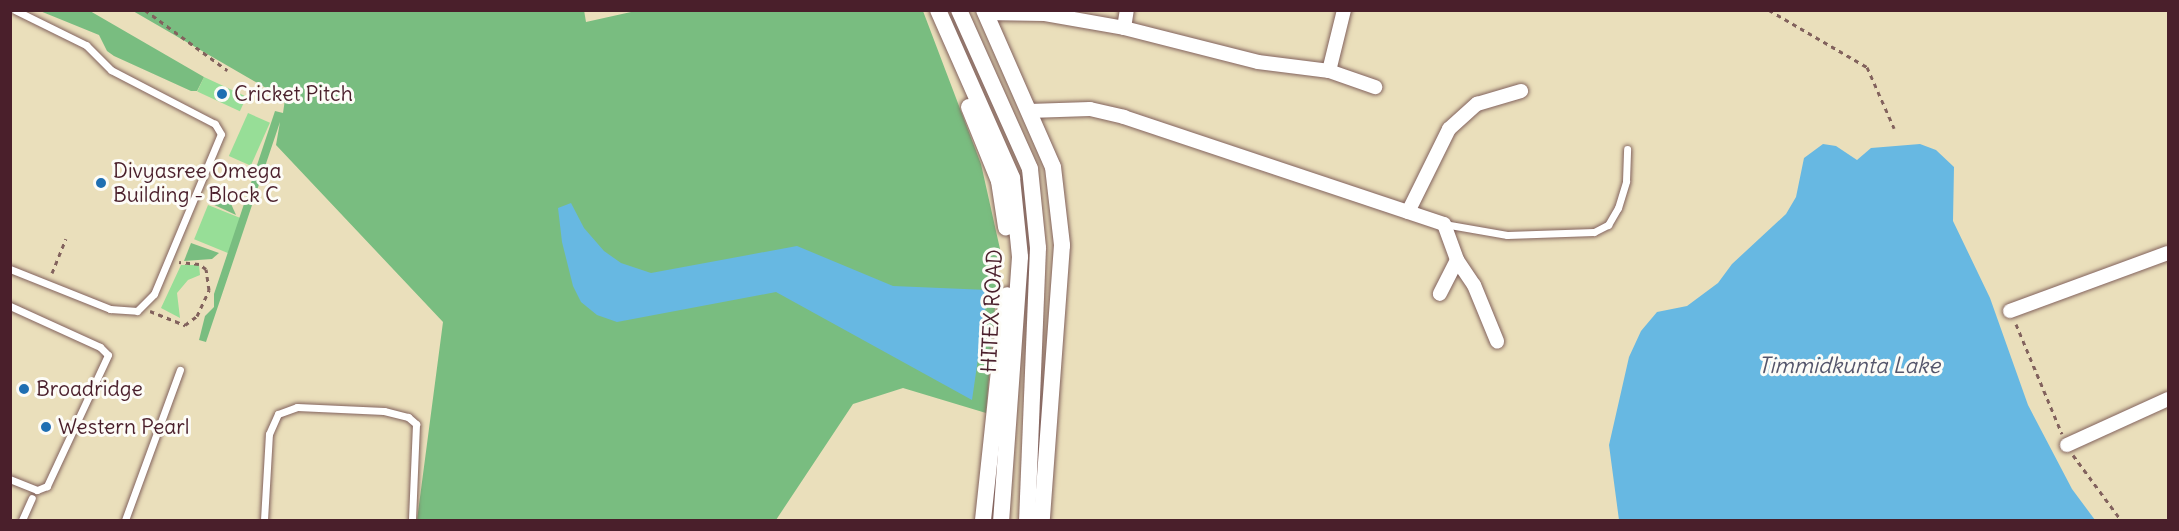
<!DOCTYPE html>
<style>
body{margin:0}
#map{position:relative;width:2179px;height:531px;overflow:hidden;background:#eadfbb;font-family:Delius,sans-serif}
div>[style]{position:absolute}
.green>*{inset:0;background:#97de97;transform-origin:0 0}
.forest>*{inset:0;background:#79bd80}
.water>*{inset:0;background:#67b8e2}
.path>*{height:3px;margin-top:-1.5px;transform-origin:0;background:repeating-linear-gradient(90deg,#82625d 0 4.5px,transparent 0 9px)}
.roads{filter:drop-shadow(0 0 2px #82625d) drop-shadow(0 0 2px #82625d)}
.service>*{height:7px;margin:-3.5px;padding:0 3.5px;transform-origin:3.5px;border-radius:3.5px;background:#fff}
.minor>*{height:14px;margin:-7px;padding:0 7px;transform-origin:7px;border-radius:7px;background:#fff}
.tertiary>*{height:16px;margin:-8px;padding:0 8px;transform-origin:8px;border-radius:8px;background:#fff}
.dots>*{width:16px;height:16px;translate:-50% -50%;box-sizing:border-box;border:3px solid #fdfcf7;border-radius:50%}
span{translate:-50% -50%;white-space:nowrap;text-align:center;line-height:1.15;-webkit-text-stroke:6px #fdfcf7;paint-order:stroke}
.poi-label{font-size:21px;color:#4a1f2b}
.left{translate:0 -50%;text-align:left}
.street-label{font-size:21px;color:#4a1f2b}
.water-label{font-size:22px;color:#54556b;font-style:italic}
.frame{position:absolute;inset:0;border:12px solid #4a1f2b;pointer-events:none}
</style>
<div id="map">
<div class="green">
<i style="left:204px;top:77px;width:47px;height:16px;rotate:25deg"></i>
<i style="left:248px;top:113px;width:24px;height:47px;rotate:24deg"></i>
<i style="left:208px;top:205px;width:37px;height:37px;rotate:22deg"></i>
<i style="clip-path:polygon(181px 265px,199px 265px,200px 275px,188px 280px,177px 293px,180px 318px,161px 308px)"></i>
</div>
<div class="forest">
<i style="clip-path:polygon(584px 10px,586px 22px,640px 10px,923px 11px,981px 164px,1000px 249px,986px 413px,903px 388px,853px 404px,776px 520px,417px 520px,443px 322px,276px 145px,280px 122px,206px 342px,199px 340px,205px 316px,214px 307px,214px 294px,275px 111px,283px 113px,285px 99px,133px 11px)"></i>
<i style="clip-path:polygon(40px 11px,90px 11px,204px 77px,197px 91px,191px 91px,114px 56px,107px 51px,99px 35px)"></i>
<i style="clip-path:polygon(216px 187px,228px 197px,236px 215px,210px 203px)"></i>
<i style="clip-path:polygon(191px 243px,219px 253px,212px 259px,184px 261px)"></i>
</div>
<div class="water">
<i style="clip-path:polygon(1823px 144px,1836px 146px,1857px 160px,1871px 148px,1920px 144px,1936px 150px,1954px 167px,1953px 221px,1990px 298px,2028px 405px,2072px 489px,2095px 520px,1619px 520px,1609px 445px,1629px 357px,1641px 331px,1657px 312px,1687px 306px,1718px 283px,1732px 264px,1786px 214px,1796px 197px,1804px 158px)"></i>
<i style="clip-path:polygon(571px 203px,584px 228px,604px 251px,621px 263px,651px 273px,797px 246px,893px 286px,988px 290px,972px 400px,776px 292px,617px 322px,597px 315px,581px 302px,573px 286px,562px 242px,558px 208px)"></i>
</div>
<div class="path">
<i style="left:145px;top:10px;width:102px;rotate:36.2deg"></i>
<i style="left:1769px;top:10px;width:113px;rotate:30.2deg"></i>
<i style="left:1867px;top:67px;width:67px;rotate:66.1deg"></i>
<i style="left:52px;top:273px;width:37px;rotate:-68deg"></i>
<i style="left:150px;top:311px;width:38px;rotate:22deg"></i>
<i style="left:185px;top:325px;width:15px;rotate:-37deg"></i>
<i style="left:197px;top:316px;width:29px;rotate:-65deg"></i>
<i style="left:209px;top:290px;width:21px;rotate:-98deg"></i>
<i style="left:206px;top:269px;width:9px;rotate:-144deg"></i>
<i style="left:199px;top:264px;width:20px;rotate:-174deg"></i>
<i style="left:2016px;top:324px;width:119px;rotate:67.3deg"></i>
<i style="left:2073px;top:455px;width:81px;rotate:53.6deg"></i>
</div>
<div class="roads">
<div class="service">
<i style="left:1444px;top:224px;width:64px;rotate:9.9deg"></i>
<i style="left:1507px;top:235px;width:87px;rotate:-2deg"></i>
<i style="left:1594px;top:232px;width:16px;rotate:-27deg"></i>
<i style="left:1608px;top:225px;width:20px;rotate:-60deg"></i>
<i style="left:1618px;top:208px;width:28px;rotate:-73deg"></i>
<i style="left:1626px;top:181px;width:32px;rotate:-88deg"></i>
<i style="left:10px;top:269px;width:108px;rotate:21.8deg"></i>
<i style="left:110px;top:309px;width:27px;rotate:4deg"></i>
<i style="left:137px;top:311px;width:24px;rotate:-45deg"></i>
<i style="left:154px;top:294px;width:173px;rotate:-67.3deg"></i>
<i style="left:221px;top:134px;width:12px;rotate:-121deg"></i>
<i style="left:215px;top:124px;width:117px;rotate:-152.6deg"></i>
<i style="left:111px;top:70px;width:35px;rotate:-135deg"></i>
<i style="left:86px;top:45px;width:79px;rotate:-153.8deg"></i>
<i style="left:10px;top:306px;width:99px;rotate:24.5deg"></i>
<i style="left:100px;top:347px;width:11px;rotate:45deg"></i>
<i style="left:108px;top:355px;width:145px;rotate:115deg"></i>
<i style="left:47px;top:486px;width:11px;rotate:158deg"></i>
<i style="left:37px;top:490px;width:29px;rotate:-158deg"></i>
<i style="left:22px;top:520px;width:24px;rotate:-66deg"></i>
<i style="left:125px;top:520px;width:160px;rotate:-69.9deg"></i>
<i style="left:264px;top:520px;width:86px;rotate:-86.7deg"></i>
<i style="left:269px;top:434px;width:22px;rotate:-66deg"></i>
<i style="left:278px;top:414px;width:20px;rotate:-20deg"></i>
<i style="left:297px;top:407px;width:87px;rotate:2.6deg"></i>
<i style="left:384px;top:411px;width:25px;rotate:14deg"></i>
<i style="left:408px;top:417px;width:11px;rotate:41deg"></i>
<i style="left:416px;top:424px;width:96px;rotate:92.4deg"></i>
</div>
<div class="minor">
<i style="left:985px;top:13px;width:60px;rotate:1deg"></i>
<i style="left:1045px;top:14px;width:80px;rotate:10deg"></i>
<i style="left:1124px;top:28px;width:138px;rotate:14.2deg"></i>
<i style="left:1258px;top:62px;width:72px;rotate:7.2deg"></i>
<i style="left:1329px;top:71px;width:63px;rotate:-76.2deg"></i>
<i style="left:1124px;top:28px;width:18px;rotate:-81deg"></i>
<i style="left:1329px;top:71px;width:49px;rotate:19.2deg"></i>
<i style="left:1029px;top:111px;width:61px;rotate:-1.9deg"></i>
<i style="left:1090px;top:109px;width:35px;rotate:13deg"></i>
<i style="left:1124px;top:117px;width:337px;rotate:18.5deg"></i>
<i style="left:1444px;top:224px;width:38px;rotate:70deg"></i>
<i style="left:1457px;top:260px;width:38px;rotate:117deg"></i>
<i style="left:1408px;top:212px;width:93px;rotate:-63.7deg"></i>
<i style="left:1449px;top:129px;width:38px;rotate:-42deg"></i>
<i style="left:1477px;top:104px;width:46px;rotate:-16.5deg"></i>
<i style="left:1457px;top:260px;width:30px;rotate:56deg"></i>
<i style="left:1474px;top:285px;width:61px;rotate:67.7deg"></i>
<i style="left:2010px;top:311px;width:168px;rotate:-20.2deg"></i>
<i style="left:2067px;top:445px;width:111px;rotate:-24.5deg"></i>
</div>
<div class="tertiary">
<i style="left:938px;top:10px;width:184px;rotate:66.2deg"></i>
<i style="left:1012px;top:178px;width:79px;rotate:84.2deg"></i>
<i style="left:1020px;top:257px;width:264px;rotate:94.1deg"></i>
<i style="left:959px;top:10px;width:174px;rotate:65.9deg"></i>
<i style="left:1030px;top:169px;width:79px;rotate:84.2deg"></i>
<i style="left:1038px;top:248px;width:272px;rotate:92.3deg"></i>
<i style="left:984px;top:10px;width:171px;rotate:66.3deg"></i>
<i style="left:1053px;top:167px;width:79px;rotate:83.4deg"></i>
<i style="left:1062px;top:245px;width:276px;rotate:94.2deg"></i>
<i style="left:969px;top:107px;width:80px;rotate:67.9deg"></i>
<i style="left:999px;top:181px;width:47px;rotate:81.3deg"></i>
<i style="left:983px;top:520px;width:226px;rotate:-83.9deg"></i>
</div>
</div>
<div class="dots">
<i style="left:222px;top:94px;background:#1f6fb2"></i>
<i style="left:101px;top:183px;background:#1f6fb2"></i>
<i style="left:24px;top:389px;background:#1f6fb2"></i>
<i style="left:46px;top:427px;background:#1f6fb2"></i>
</div>
<div class="poi-label">
<span class="left" style="left:234px;top:94px">Cricket Pitch</span>
<span class="left" style="left:113px;top:183px">Divyasree Omega<br>Building - Block C</span>
<span class="left" style="left:36px;top:389px">Broadridge</span>
<span class="left" style="left:58px;top:427px">Western Pearl</span>
</div>
<div class="street-label">
<span style="left:992px;top:311px;rotate:-87deg">HITEX ROAD</span>
</div>
<div class="water-label">
<span style="left:1849px;top:366px">Timmidkunta Lake</span>
</div>
<div class="frame"></div>
</div>
